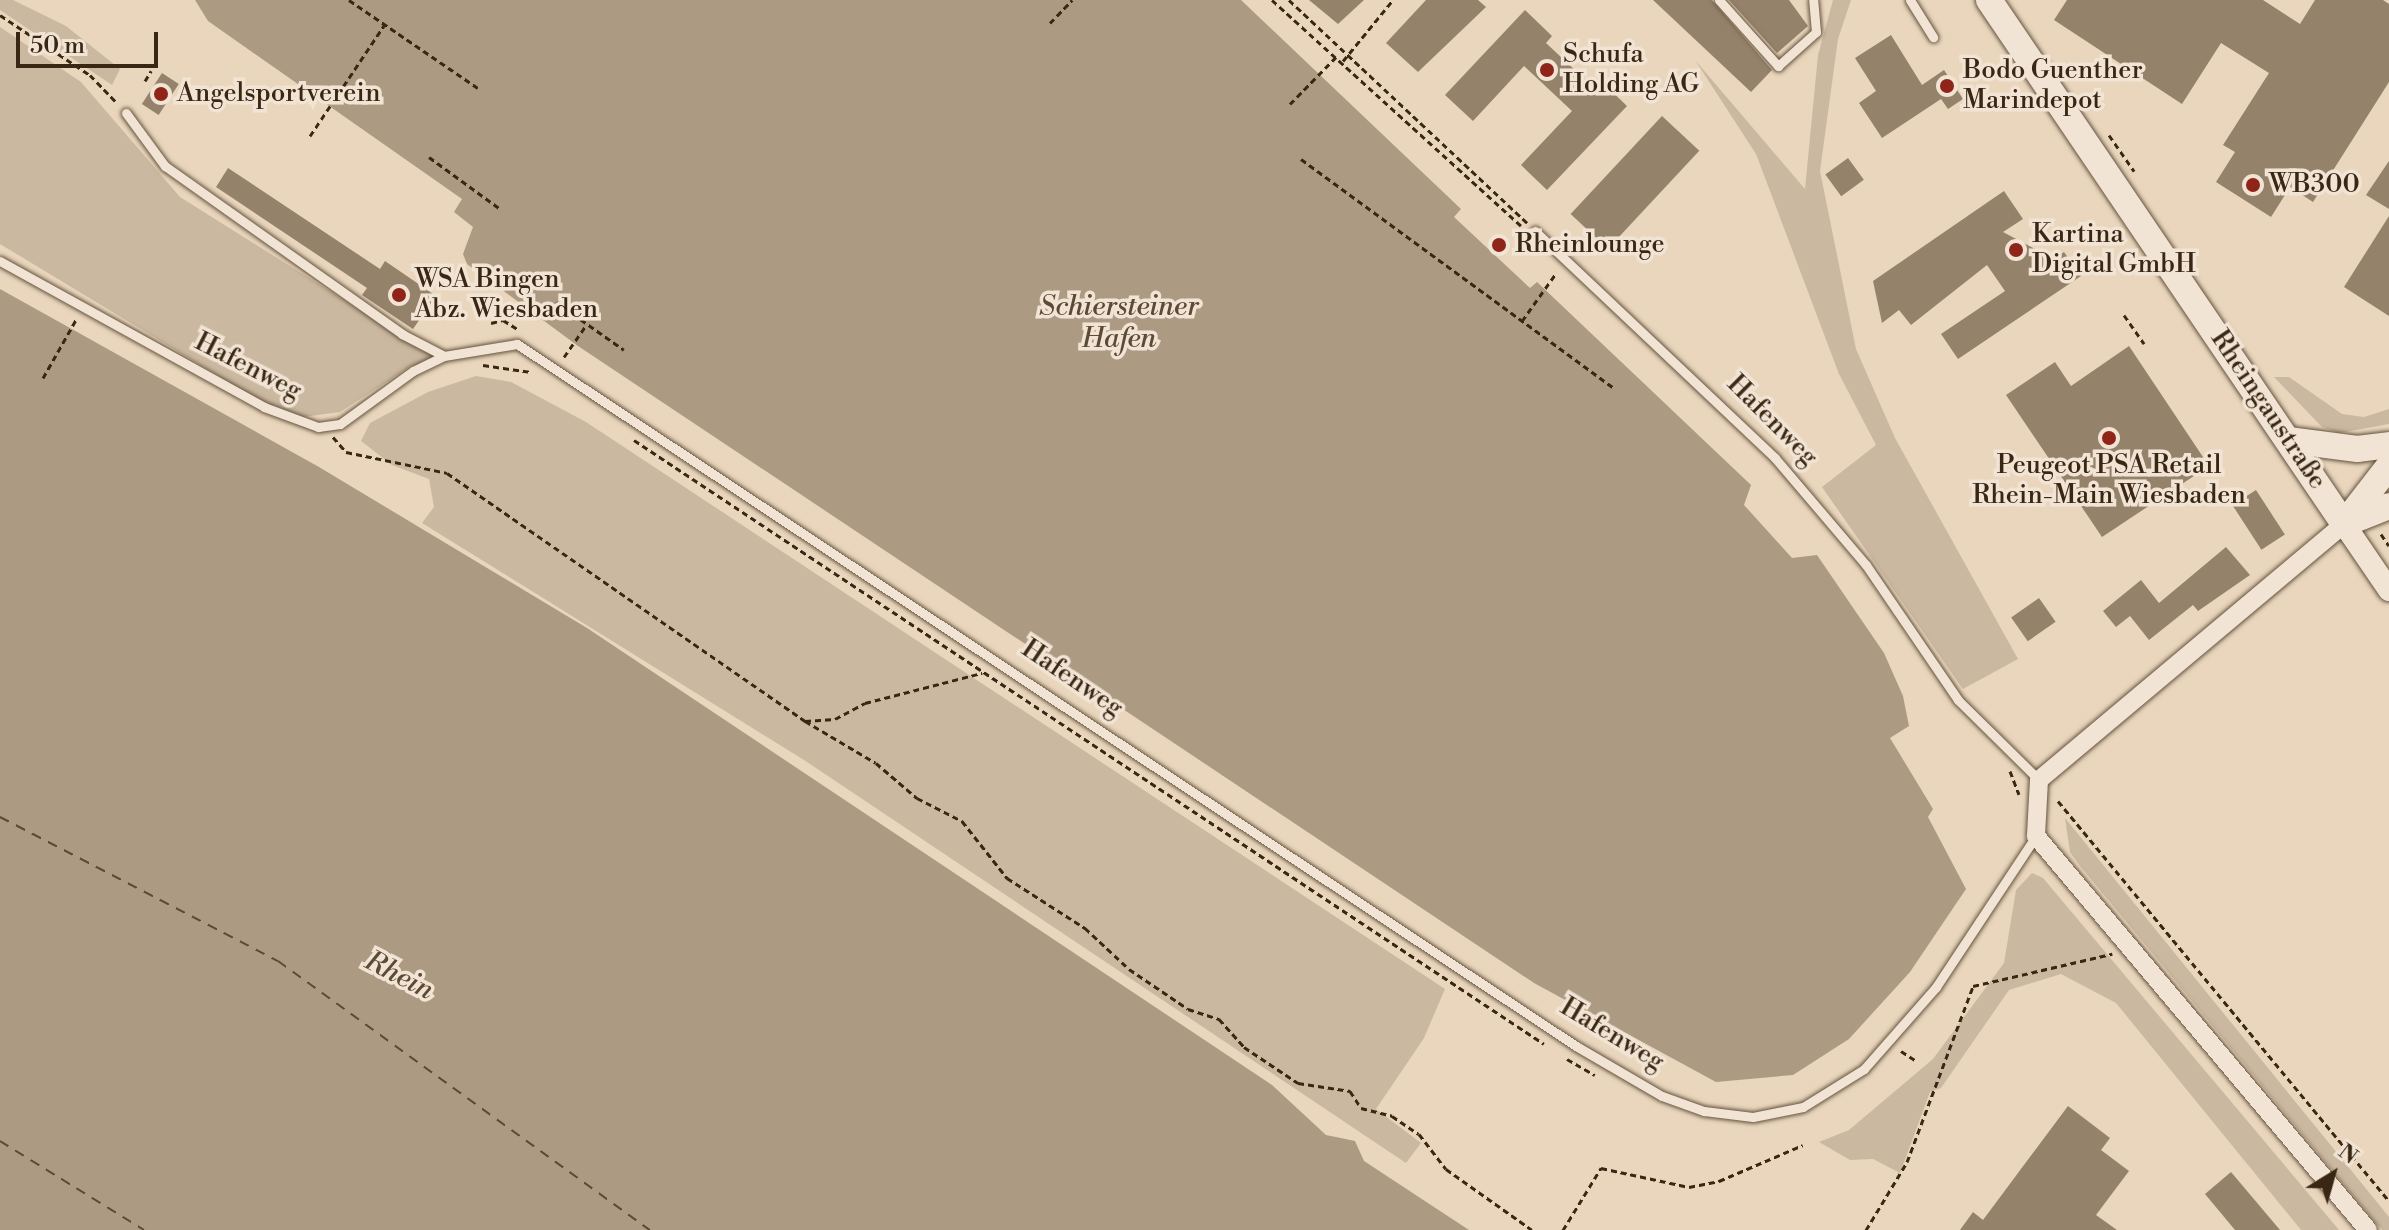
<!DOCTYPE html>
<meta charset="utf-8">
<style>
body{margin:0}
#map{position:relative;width:2389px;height:1230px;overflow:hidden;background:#e9d6bd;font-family:"Libre Bodoni",serif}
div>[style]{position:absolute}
.green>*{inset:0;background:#cbb8a0}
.water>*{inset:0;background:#ad9a83}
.ferry>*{height:2px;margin-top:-1px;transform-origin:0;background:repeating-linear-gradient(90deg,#5c4a35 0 10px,transparent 0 18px)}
.building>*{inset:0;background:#95826b;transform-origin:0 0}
.path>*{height:3px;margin-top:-1.5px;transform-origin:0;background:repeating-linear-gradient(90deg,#392713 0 6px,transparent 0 10px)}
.roads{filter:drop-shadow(0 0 2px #65533e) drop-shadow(0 0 2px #65533e)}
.service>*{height:9px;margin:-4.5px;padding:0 4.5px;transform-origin:4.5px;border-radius:4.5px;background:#f1e4d4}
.minor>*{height:18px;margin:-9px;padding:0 9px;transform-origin:9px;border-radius:9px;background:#f1e4d4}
.tertiary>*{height:22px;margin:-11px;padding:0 11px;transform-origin:11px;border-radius:11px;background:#f1e4d4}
.secondary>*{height:26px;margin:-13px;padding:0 13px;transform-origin:13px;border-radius:13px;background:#f1e4d4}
.dots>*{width:22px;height:22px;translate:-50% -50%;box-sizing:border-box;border:4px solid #f1e4d4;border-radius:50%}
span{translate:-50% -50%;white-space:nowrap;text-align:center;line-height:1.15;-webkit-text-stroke:7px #f1e4d4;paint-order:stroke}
.poi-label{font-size:26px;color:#392713}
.left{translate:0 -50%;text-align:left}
.street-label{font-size:26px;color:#392713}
.water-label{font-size:28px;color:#5c4a35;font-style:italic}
.north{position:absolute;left:2293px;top:1134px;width:80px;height:80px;-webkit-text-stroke:6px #f1e4d4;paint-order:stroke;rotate:37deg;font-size:22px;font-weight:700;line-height:32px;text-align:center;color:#392713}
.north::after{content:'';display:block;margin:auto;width:28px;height:36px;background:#392713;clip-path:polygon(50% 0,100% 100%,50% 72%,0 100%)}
.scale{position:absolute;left:16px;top:32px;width:142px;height:36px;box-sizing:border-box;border:4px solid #392713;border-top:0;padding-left:10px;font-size:24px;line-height:28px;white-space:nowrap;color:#392713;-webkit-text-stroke:6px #f1e4d4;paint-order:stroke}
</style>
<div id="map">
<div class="green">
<i style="clip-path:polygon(0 0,13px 0,66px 26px,120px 69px,112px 85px,0 10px)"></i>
<i style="clip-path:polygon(1833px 0,1851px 0,1838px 39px,1820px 171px,1856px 349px,1895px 438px,2018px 659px,1963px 689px,1822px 487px,1876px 445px,1839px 374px,1756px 154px,1695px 60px,1805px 189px,1818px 55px)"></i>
<i style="clip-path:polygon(0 27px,81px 82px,180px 197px,438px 359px,411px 366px,340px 412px,303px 417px,265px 404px,0 244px)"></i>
<i style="clip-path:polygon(476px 376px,511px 382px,586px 422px,1445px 989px,1424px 1038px,1376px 1109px,1421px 1143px,1406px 1163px,804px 760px,422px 523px,434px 507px,429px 479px,392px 465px,361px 441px,370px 423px,428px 392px)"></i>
<i style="clip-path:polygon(2274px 377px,2289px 377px,2342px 414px,2364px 417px,2389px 409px,2389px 424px,2339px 433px,2322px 427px)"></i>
<i style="clip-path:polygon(2065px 818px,2389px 1217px,2389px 1230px,2382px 1230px,2080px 866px,2070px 852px)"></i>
<i style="clip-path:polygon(2032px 873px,2043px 878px,2339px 1230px,2301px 1230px,2116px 1003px,2061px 974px,2009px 990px,1941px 1088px,1930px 1092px,1900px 1173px,1873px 1159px,1850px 1160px,1819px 1142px,1849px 1130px,1933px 1059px,2004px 963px,2016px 890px)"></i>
</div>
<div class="water">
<i style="clip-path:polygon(195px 0,1241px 0,1461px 209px,1454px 217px,1530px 288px,1537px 282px,1751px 485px,1744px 505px,1792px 558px,1817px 555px,1884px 653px,1903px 696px,1909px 726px,1890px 738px,1933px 809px,1928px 817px,1966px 889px,1910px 972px,1849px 1039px,1793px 1075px,1716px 1082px,1534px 983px,578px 346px,467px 264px,463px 254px,473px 227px,454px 212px,462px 199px,208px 21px)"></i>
<i style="clip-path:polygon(0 289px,319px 467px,587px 628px,1272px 1085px,1326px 1135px,1355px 1141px,1364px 1161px,1469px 1230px,0 1230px)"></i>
</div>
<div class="ferry">
<i style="left:0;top:817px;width:313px;rotate:27.4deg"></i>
<i style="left:278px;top:961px;width:459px;rotate:35.9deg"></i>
<i style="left:0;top:1141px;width:169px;rotate:31.7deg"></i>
</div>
<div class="building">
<i style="clip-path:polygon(1309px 0,1364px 0,1338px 24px)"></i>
<i style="clip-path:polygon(1426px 0,1478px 0,1486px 7px,1418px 72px,1386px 43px)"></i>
<i style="clip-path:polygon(1653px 0,1712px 0,1772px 70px,1751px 92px)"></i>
<i style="clip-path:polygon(1729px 0,1789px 0,1808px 26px,1777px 53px)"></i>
<i style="clip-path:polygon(2067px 0,2263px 0,2300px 24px,2315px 0,2383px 0,2389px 4px,2389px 82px,2313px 202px,2290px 187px,2271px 217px,2216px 182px,2235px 152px,2223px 145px,2269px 73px,2221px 43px,2182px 104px,2054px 20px)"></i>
<i style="clip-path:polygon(1525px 10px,1552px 36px,1546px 43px,1592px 86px,1598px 78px,1627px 106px,1547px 190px,1521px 165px,1572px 111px,1524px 66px,1473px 121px,1445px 95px)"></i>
<i style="clip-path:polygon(1891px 35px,1922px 85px,1944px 70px,1963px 99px,1948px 109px,1941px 99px,1882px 138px,1859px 103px,1876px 91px,1855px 58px)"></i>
<i style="left:162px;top:73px;width:20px;height:37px;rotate:33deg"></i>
<i style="left:1662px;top:116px;width:51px;height:134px;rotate:43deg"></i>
<i style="left:1848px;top:158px;width:27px;height:28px;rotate:54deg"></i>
<i style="clip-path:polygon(2389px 161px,2389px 209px,2366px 195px)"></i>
<i style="clip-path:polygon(228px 168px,380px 269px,385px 261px,436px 296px,413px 329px,362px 295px,367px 288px,216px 187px)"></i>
<i style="clip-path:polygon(2004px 191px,2023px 219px,2003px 232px,2054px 259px,2064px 252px,2081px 276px,1958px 359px,1941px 334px,2005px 291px,1987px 265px,1911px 325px,1899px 310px,1882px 323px,1873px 281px)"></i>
<i style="clip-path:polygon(2389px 216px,2389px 316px,2344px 287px)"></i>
<i style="clip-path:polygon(2129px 346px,2209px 466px,2102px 537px,2006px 395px,2055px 362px,2071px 386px)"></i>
<i style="left:2256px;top:490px;width:53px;height:28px;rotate:57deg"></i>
<i style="clip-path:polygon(2226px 547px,2250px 575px,2198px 611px,2193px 605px,2149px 640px,2130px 616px,2116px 627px,2103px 611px,2141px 580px,2159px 603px)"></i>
<i style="left:2039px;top:598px;width:29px;height:34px;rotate:55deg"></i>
<i style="clip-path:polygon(2068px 1106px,2110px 1138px,2101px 1150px,2129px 1171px,2096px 1215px,2117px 1230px,1960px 1230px,1973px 1212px,1983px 1220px)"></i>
<i style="clip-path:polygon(2231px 1172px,2280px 1230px,2235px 1230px,2205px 1194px)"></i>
</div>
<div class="path">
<i style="left:349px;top:0;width:156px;rotate:34.3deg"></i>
<i style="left:1272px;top:0;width:336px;rotate:42.2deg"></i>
<i style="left:1289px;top:0;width:326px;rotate:43.1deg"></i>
<i style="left:0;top:15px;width:108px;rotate:33.7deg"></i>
<i style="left:90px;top:75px;width:40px;rotate:46deg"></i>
<i style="left:1050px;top:23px;width:32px;rotate:-46deg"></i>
<i style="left:1343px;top:61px;width:79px;rotate:-50.7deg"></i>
<i style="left:145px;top:81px;width:12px;rotate:-59deg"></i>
<i style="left:1290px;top:104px;width:67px;rotate:-45.6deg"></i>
<i style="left:2109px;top:135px;width:44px;rotate:55.2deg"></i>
<i style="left:310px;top:136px;width:135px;rotate:-56.2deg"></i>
<i style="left:429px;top:157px;width:87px;rotate:36.1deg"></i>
<i style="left:1301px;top:159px;width:386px;rotate:36.2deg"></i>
<i style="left:556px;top:302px;width:83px;rotate:35.2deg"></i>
<i style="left:2124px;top:315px;width:35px;rotate:55deg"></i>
<i style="left:1522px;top:321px;width:60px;rotate:-54.5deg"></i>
<i style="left:491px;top:323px;width:12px;rotate:-14deg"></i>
<i style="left:503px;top:320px;width:19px;rotate:32deg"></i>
<i style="left:564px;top:357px;width:40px;rotate:-55.1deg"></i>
<i style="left:483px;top:365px;width:49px;rotate:8.3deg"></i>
<i style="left:43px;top:378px;width:69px;rotate:-60.5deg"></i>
<i style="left:333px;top:437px;width:20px;rotate:49deg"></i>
<i style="left:346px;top:452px;width:103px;rotate:11.7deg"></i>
<i style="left:447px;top:473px;width:436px;rotate:34.7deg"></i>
<i style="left:805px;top:721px;width:30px;rotate:-4deg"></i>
<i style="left:835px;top:719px;width:34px;rotate:-28deg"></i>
<i style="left:865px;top:703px;width:121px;rotate:-14.4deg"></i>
<i style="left:634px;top:440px;width:1092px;rotate:33.57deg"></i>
<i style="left:2381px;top:534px;width:14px;rotate:56deg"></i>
<i style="left:805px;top:721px;width:82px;rotate:30.6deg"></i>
<i style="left:876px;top:763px;width:54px;rotate:40.5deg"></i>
<i style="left:917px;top:798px;width:51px;rotate:27.1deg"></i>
<i style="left:962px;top:821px;width:73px;rotate:51.7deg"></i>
<i style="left:1007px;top:878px;width:93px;rotate:32.7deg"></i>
<i style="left:1085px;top:928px;width:60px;rotate:43deg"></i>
<i style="left:1129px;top:969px;width:71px;rotate:34.1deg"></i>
<i style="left:1188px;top:1009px;width:33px;rotate:18deg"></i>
<i style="left:1219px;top:1019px;width:38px;rotate:48deg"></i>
<i style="left:1244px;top:1047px;width:65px;rotate:33.7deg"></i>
<i style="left:1298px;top:1083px;width:53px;rotate:8.7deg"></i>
<i style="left:1350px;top:1091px;width:20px;rotate:57deg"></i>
<i style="left:1361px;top:1108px;width:32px;rotate:14deg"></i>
<i style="left:1392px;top:1116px;width:32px;rotate:34deg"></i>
<i style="left:1419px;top:1134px;width:44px;rotate:52.4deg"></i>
<i style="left:1446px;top:1169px;width:105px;rotate:35.3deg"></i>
<i style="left:2010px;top:771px;width:25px;rotate:69deg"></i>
<i style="left:2058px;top:801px;width:519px;rotate:50.39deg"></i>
<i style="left:1901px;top:1051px;width:17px;rotate:33deg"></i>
<i style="left:1567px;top:1059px;width:32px;rotate:30deg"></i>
<i style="left:1563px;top:1230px;width:73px;rotate:-58.5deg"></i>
<i style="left:1601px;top:1168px;width:90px;rotate:12.2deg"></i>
<i style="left:1689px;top:1187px;width:31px;rotate:-11deg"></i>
<i style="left:1719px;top:1181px;width:91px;rotate:-23.2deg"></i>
<i style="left:1866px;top:1230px;width:79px;rotate:-58.9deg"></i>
<i style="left:1907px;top:1162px;width:188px;rotate:-69.4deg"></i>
<i style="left:1973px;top:986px;width:143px;rotate:-13deg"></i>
</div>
<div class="roads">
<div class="service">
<i style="left:1719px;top:0;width:89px;rotate:48.2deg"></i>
<i style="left:1778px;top:66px;width:51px;rotate:-41.8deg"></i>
<i style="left:1816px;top:32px;width:32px;rotate:-95deg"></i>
<i style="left:1910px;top:0;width:44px;rotate:58.1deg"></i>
<i style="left:126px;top:113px;width:66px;rotate:53.7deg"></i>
<i style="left:165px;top:166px;width:291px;rotate:35.3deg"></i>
<i style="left:402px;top:334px;width:47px;rotate:27.6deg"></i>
<i style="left:1535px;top:231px;width:330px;rotate:43.4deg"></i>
<i style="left:1775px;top:458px;width:140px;rotate:49.6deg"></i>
<i style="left:1866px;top:565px;width:163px;rotate:55.7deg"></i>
<i style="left:1958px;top:700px;width:114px;rotate:44.6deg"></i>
<i style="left:0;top:261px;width:302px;rotate:28.9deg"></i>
<i style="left:264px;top:407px;width:58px;rotate:20.3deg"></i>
<i style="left:318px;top:427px;width:22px;rotate:-8deg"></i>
<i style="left:340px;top:424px;width:90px;rotate:-36deg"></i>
<i style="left:413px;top:371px;width:34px;rotate:-26deg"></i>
<i style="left:444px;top:356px;width:74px;rotate:-9.3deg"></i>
<i style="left:517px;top:344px;width:1271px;rotate:33.54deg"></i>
<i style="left:1576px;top:1046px;width:99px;rotate:30.2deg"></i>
<i style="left:1662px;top:1096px;width:45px;rotate:19.7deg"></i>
<i style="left:1704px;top:1111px;width:49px;rotate:7deg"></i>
<i style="left:1753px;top:1117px;width:51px;rotate:-11.3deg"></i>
<i style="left:1803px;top:1107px;width:72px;rotate:-31.9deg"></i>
<i style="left:1864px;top:1069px;width:109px;rotate:-48.7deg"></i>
<i style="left:1936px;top:987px;width:181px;rotate:-56.5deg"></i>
</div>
<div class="minor">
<i style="left:2344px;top:524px;width:398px;rotate:140deg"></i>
<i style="left:2039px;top:780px;width:56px;rotate:93.1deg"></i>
<i style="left:2036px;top:836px;width:515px;rotate:49.88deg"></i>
</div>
<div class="tertiary">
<i style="left:2344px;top:524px;width:80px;rotate:55.7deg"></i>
</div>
<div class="secondary">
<i style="left:1989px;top:0;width:633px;rotate:55.88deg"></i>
<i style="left:2288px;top:440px;width:70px;rotate:7.4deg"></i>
<i style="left:2357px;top:449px;width:32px;rotate:-7deg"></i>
<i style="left:2344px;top:524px;width:73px;rotate:-52.2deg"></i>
<i style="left:2344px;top:524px;width:48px;rotate:-21.8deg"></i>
</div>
</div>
<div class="dots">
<i style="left:1547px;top:70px;background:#8f2418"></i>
<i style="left:1947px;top:86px;background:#8f2418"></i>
<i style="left:161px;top:94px;background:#8f2418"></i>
<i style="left:2253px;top:185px;background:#8f2418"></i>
<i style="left:1499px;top:245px;background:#8f2418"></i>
<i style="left:2016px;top:250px;background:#8f2418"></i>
<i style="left:399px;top:295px;background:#8f2418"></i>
<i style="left:2109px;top:438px;background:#8f2418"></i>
</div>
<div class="poi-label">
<span class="left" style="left:1563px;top:70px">Schufa<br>Holding AG</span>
<span class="left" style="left:1963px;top:86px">Bodo Guenther<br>Marindepot</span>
<span class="left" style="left:177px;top:94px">Angelsportverein</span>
<span class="left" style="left:2269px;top:185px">WB300</span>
<span class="left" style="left:2032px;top:250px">Kartina<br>Digital GmbH</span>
<span class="left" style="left:1515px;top:245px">Rheinlounge</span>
<span class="left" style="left:415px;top:295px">WSA Bingen<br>Abz. Wiesbaden</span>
<span style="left:2109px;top:481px">Peugeot PSA Retail<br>Rhein-Main Wiesbaden</span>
</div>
<div class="street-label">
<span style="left:248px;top:367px;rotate:27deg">Hafenweg</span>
<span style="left:2268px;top:410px;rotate:56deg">Rheingaustraße</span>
<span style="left:1772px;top:421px;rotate:45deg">Hafenweg</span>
<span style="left:1072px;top:679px;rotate:34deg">Hafenweg</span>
<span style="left:1612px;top:1035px;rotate:31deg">Hafenweg</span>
</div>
<div class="water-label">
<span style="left:1119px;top:323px">Schiersteiner<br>Hafen</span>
<span style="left:399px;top:976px;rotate:27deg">Rhein</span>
</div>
<div class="north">N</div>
<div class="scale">50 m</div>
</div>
